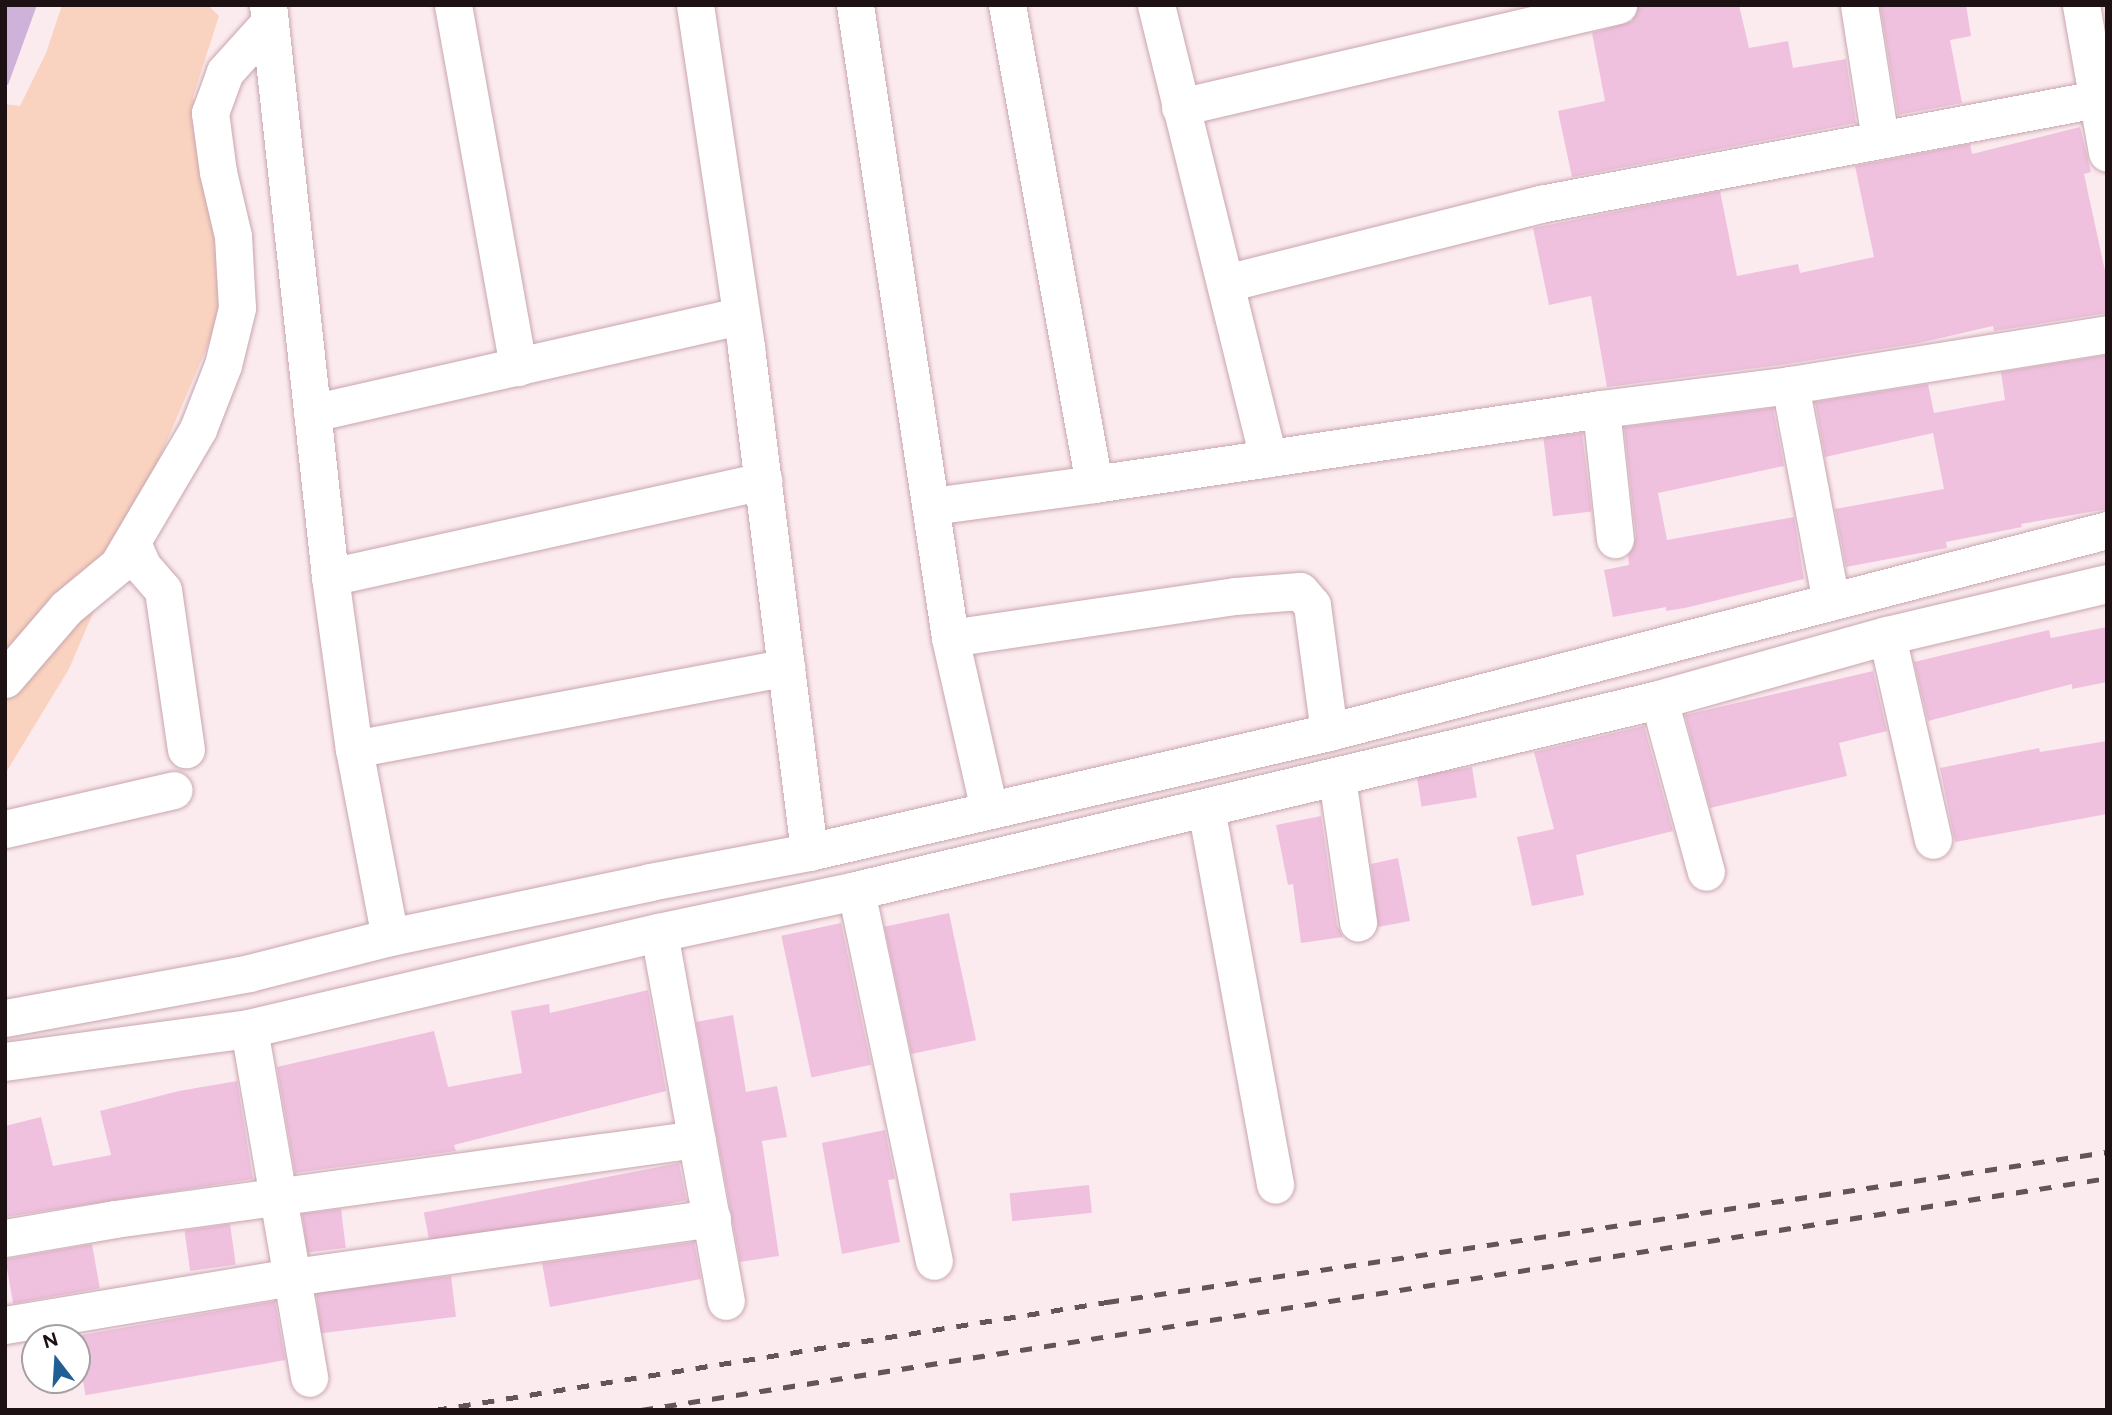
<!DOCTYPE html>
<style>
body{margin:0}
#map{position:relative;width:2112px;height:1415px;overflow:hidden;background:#fbebef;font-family:Figtree,sans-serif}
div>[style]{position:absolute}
.green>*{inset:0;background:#fad3c0}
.water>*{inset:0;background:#cfb2da}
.building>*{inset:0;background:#efc1df;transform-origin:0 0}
.roads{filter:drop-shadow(0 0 2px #c9a6ae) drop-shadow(0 0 2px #c9a6ae)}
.street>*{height:37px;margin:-18.5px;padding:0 18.5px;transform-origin:18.5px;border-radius:18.5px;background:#fff}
.secondary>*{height:38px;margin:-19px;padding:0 19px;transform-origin:19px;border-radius:19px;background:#fff}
.rail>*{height:5px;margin-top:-2.5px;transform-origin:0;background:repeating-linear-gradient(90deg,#625458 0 12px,transparent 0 24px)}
span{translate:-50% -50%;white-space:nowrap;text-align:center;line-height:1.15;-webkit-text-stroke:6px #fff;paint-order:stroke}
.frame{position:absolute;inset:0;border:7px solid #1e1114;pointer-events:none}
.north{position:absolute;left:21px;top:1324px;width:70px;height:70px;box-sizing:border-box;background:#fff;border:2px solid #a5a0a1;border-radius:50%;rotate:343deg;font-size:19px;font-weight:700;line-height:28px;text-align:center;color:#1e1114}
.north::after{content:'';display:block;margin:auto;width:24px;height:32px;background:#205f95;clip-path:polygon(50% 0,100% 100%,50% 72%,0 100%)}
</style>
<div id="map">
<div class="green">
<i style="clip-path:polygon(62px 5px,208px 5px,219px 16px,193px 97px,229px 296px,69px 669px,5px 774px,5px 104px,20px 106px,46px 53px)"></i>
</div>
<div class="water">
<i style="clip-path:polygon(5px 5px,37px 5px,8px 85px,5px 83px)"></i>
</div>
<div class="building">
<i style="clip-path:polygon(1638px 5px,1739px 5px,1749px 48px,1788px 41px,1793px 68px,1846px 59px,1856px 123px,1572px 177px,1558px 111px,1605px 101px,1592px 33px,1632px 21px)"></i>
<i style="clip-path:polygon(1880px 5px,1966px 5px,1971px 36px,1950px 40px,1962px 103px,1898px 115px)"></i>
<i style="clip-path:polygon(2080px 127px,2091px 172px,2084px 174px,2107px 280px,2107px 313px,1994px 331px,1993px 326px,1919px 343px,1787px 364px,1607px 387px,1591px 296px,1549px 305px,1533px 228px,1720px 191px,1737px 276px,1798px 264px,1800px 273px,1874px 257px,1855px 166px,1970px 144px,1972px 154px)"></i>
<i style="clip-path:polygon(2107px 355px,2107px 509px,2021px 524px,2022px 527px,1946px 542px,1947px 548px,1846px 567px,1835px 509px,1944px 489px,1933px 433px,1825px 457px,1815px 402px,1928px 384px,1934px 413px,2005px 400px,2001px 372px)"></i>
<i style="clip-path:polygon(1773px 408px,1784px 466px,1658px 493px,1667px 540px,1794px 517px,1804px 579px,1685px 608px,1666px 611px,1666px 607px,1613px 617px,1604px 570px,1629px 565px,1628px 555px,1636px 537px,1624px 427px)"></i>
<i style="left:1582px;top:433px;width:79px;height:39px;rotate:83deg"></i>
<i style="clip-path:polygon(2107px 627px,2107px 682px,2072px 689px,2072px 684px,1928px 721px,1914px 662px,2049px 630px,2051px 638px)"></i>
<i style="clip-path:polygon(1873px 671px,1887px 731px,1839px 743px,1847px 776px,1710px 808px,1685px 715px)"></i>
<i style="clip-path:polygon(1644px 726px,1673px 831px,1576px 855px,1584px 895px,1532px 906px,1517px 837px,1554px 829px,1534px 752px)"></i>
<i style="clip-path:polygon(2107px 741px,2107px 814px,1955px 842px,1940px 768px,2039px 748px,2040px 752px)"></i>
<i style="left:1472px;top:767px;width:31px;height:56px;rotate:81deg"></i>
<i style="clip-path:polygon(1321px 816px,1337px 925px,1343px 937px,1301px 943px,1293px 884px,1288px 885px,1276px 825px)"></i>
<i style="clip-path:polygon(1398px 858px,1410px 921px,1378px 927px,1371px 864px)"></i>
<i style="left:949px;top:913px;width:130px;height:66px;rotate:78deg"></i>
<i style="left:841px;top:923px;width:145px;height:61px;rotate:78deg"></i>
<i style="clip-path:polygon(648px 990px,666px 1091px,454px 1145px,456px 1151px,295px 1173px,277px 1067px,434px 1031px,448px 1087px,522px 1073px,511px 1011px,549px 1004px,550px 1013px)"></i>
<i style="clip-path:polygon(733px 1015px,746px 1092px,777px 1086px,787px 1137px,762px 1141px,779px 1256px,740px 1262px,696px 1022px)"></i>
<i style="clip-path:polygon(237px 1081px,253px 1179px,5px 1217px,5px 1126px,41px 1117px,53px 1166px,111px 1155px,100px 1111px,179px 1091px)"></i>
<i style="clip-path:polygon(885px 1130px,895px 1179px,888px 1180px,900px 1242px,842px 1254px,822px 1143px)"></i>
<i style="left:679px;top:1163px;width:38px;height:260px;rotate:79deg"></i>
<i style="left:1089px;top:1185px;width:28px;height:80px;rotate:84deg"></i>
<i style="left:341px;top:1209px;width:39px;height:39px;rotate:83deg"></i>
<i style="left:230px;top:1224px;width:41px;height:46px;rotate:82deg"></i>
<i style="clip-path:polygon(694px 1242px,701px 1279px,550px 1307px,542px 1263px)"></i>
<i style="left:92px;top:1244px;width:45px;height:88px;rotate:80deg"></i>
<i style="left:451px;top:1276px;width:41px;height:136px;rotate:83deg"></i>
<i style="left:275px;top:1301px;width:60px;height:203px;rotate:80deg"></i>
</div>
<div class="roads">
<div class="street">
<i style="left:268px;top:5px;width:575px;rotate:83.81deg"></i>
<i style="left:330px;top:577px;width:174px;rotate:82.1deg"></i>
<i style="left:354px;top:749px;width:191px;rotate:79.2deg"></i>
<i style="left:453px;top:5px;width:368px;rotate:79.8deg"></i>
<i style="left:695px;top:5px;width:347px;rotate:81.5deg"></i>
<i style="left:746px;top:348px;width:508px;rotate:82.87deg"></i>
<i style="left:855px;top:5px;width:640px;rotate:81.46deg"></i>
<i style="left:950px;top:638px;width:175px;rotate:77.2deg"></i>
<i style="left:1007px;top:5px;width:487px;rotate:79.7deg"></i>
<i style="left:1094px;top:484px;width:513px;rotate:-8.41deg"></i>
<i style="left:1601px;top:409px;width:191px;rotate:-7.2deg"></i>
<i style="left:1790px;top:385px;width:321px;rotate:-9.1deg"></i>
<i style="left:1156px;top:5px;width:467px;rotate:76.1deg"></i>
<i style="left:1859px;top:5px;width:136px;rotate:81.1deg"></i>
<i style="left:2081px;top:5px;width:150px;rotate:80deg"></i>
<i style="left:1180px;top:107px;width:450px;rotate:-13.1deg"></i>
<i style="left:1226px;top:283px;width:324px;rotate:-14.1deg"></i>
<i style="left:1540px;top:204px;width:567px;rotate:-10.68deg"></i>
<i style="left:1790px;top:385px;width:220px;rotate:79.3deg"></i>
<i style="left:1601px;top:409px;width:131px;rotate:83.9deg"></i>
<i style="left:312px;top:413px;width:439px;rotate:-12.8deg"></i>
<i style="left:932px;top:506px;width:163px;rotate:-7.7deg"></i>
<i style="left:133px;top:545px;width:24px;rotate:66deg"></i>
<i style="left:143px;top:567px;width:30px;rotate:49deg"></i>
<i style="left:163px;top:590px;width:161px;rotate:81.8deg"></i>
<i style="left:330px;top:577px;width:444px;rotate:-12.5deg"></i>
<i style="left:1887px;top:636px;width:209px;rotate:77.3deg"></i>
<i style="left:950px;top:638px;width:288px;rotate:-8.4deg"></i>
<i style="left:1235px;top:596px;width:65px;rotate:-4.4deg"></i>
<i style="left:1300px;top:591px;width:18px;rotate:49deg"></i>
<i style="left:1312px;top:605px;width:128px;rotate:82.4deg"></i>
<i style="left:5px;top:679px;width:94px;rotate:-49.3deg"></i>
<i style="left:66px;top:608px;width:67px;rotate:-39.6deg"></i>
<i style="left:118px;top:565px;width:158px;rotate:-59.5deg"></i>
<i style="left:198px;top:429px;width:69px;rotate:-68.7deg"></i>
<i style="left:223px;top:365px;width:59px;rotate:-76.2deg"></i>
<i style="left:237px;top:308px;width:72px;rotate:-93.2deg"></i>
<i style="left:233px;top:236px;width:66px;rotate:-103.2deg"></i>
<i style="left:218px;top:172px;width:60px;rotate:-97.7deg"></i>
<i style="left:210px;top:113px;width:44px;rotate:-69.9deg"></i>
<i style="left:225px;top:72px;width:67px;rotate:-48deg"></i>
<i style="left:1659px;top:700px;width:178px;rotate:74.7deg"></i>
<i style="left:354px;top:749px;width:440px;rotate:-10.7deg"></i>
<i style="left:1337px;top:778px;width:146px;rotate:81.7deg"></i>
<i style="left:1206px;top:808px;width:383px;rotate:79.6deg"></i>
<i style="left:5px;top:829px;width:173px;rotate:-13deg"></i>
<i style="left:856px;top:891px;width:378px;rotate:78.1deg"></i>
<i style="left:659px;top:933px;width:374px;rotate:79.7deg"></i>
<i style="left:5px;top:1018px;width:248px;rotate:-10.4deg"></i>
<i style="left:249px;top:973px;width:146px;rotate:-14.3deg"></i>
<i style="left:390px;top:937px;width:266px;rotate:-11.9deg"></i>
<i style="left:650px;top:882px;width:162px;rotate:-10.7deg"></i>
<i style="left:809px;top:852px;width:534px;rotate:-12.99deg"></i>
<i style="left:1329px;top:732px;width:804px;rotate:-14.55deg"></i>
<i style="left:249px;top:1029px;width:354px;rotate:80.2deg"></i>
<i style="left:5px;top:1238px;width:112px;rotate:-9.8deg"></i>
<i style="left:115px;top:1219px;width:587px;rotate:-7.83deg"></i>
<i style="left:5px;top:1325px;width:292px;rotate:-9.5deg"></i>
<i style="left:293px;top:1277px;width:423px;rotate:-8deg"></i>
</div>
<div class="secondary">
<i style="left:5px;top:1062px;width:246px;rotate:-7.7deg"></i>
<i style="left:249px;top:1029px;width:421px;rotate:-13.2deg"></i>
<i style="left:659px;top:933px;width:201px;rotate:-12deg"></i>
<i style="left:856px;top:891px;width:825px;rotate:-13.38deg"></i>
<i style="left:1659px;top:700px;width:237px;rotate:-15.7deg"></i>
<i style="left:1887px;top:636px;width:226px;rotate:-13.3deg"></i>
</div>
</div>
<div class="rail">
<i style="left:435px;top:1410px;width:681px;rotate:-9.13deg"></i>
<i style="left:1107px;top:1302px;width:1011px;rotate:-8.53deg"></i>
<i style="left:641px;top:1410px;width:1484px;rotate:-8.99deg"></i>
</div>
<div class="frame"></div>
<div class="north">N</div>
</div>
